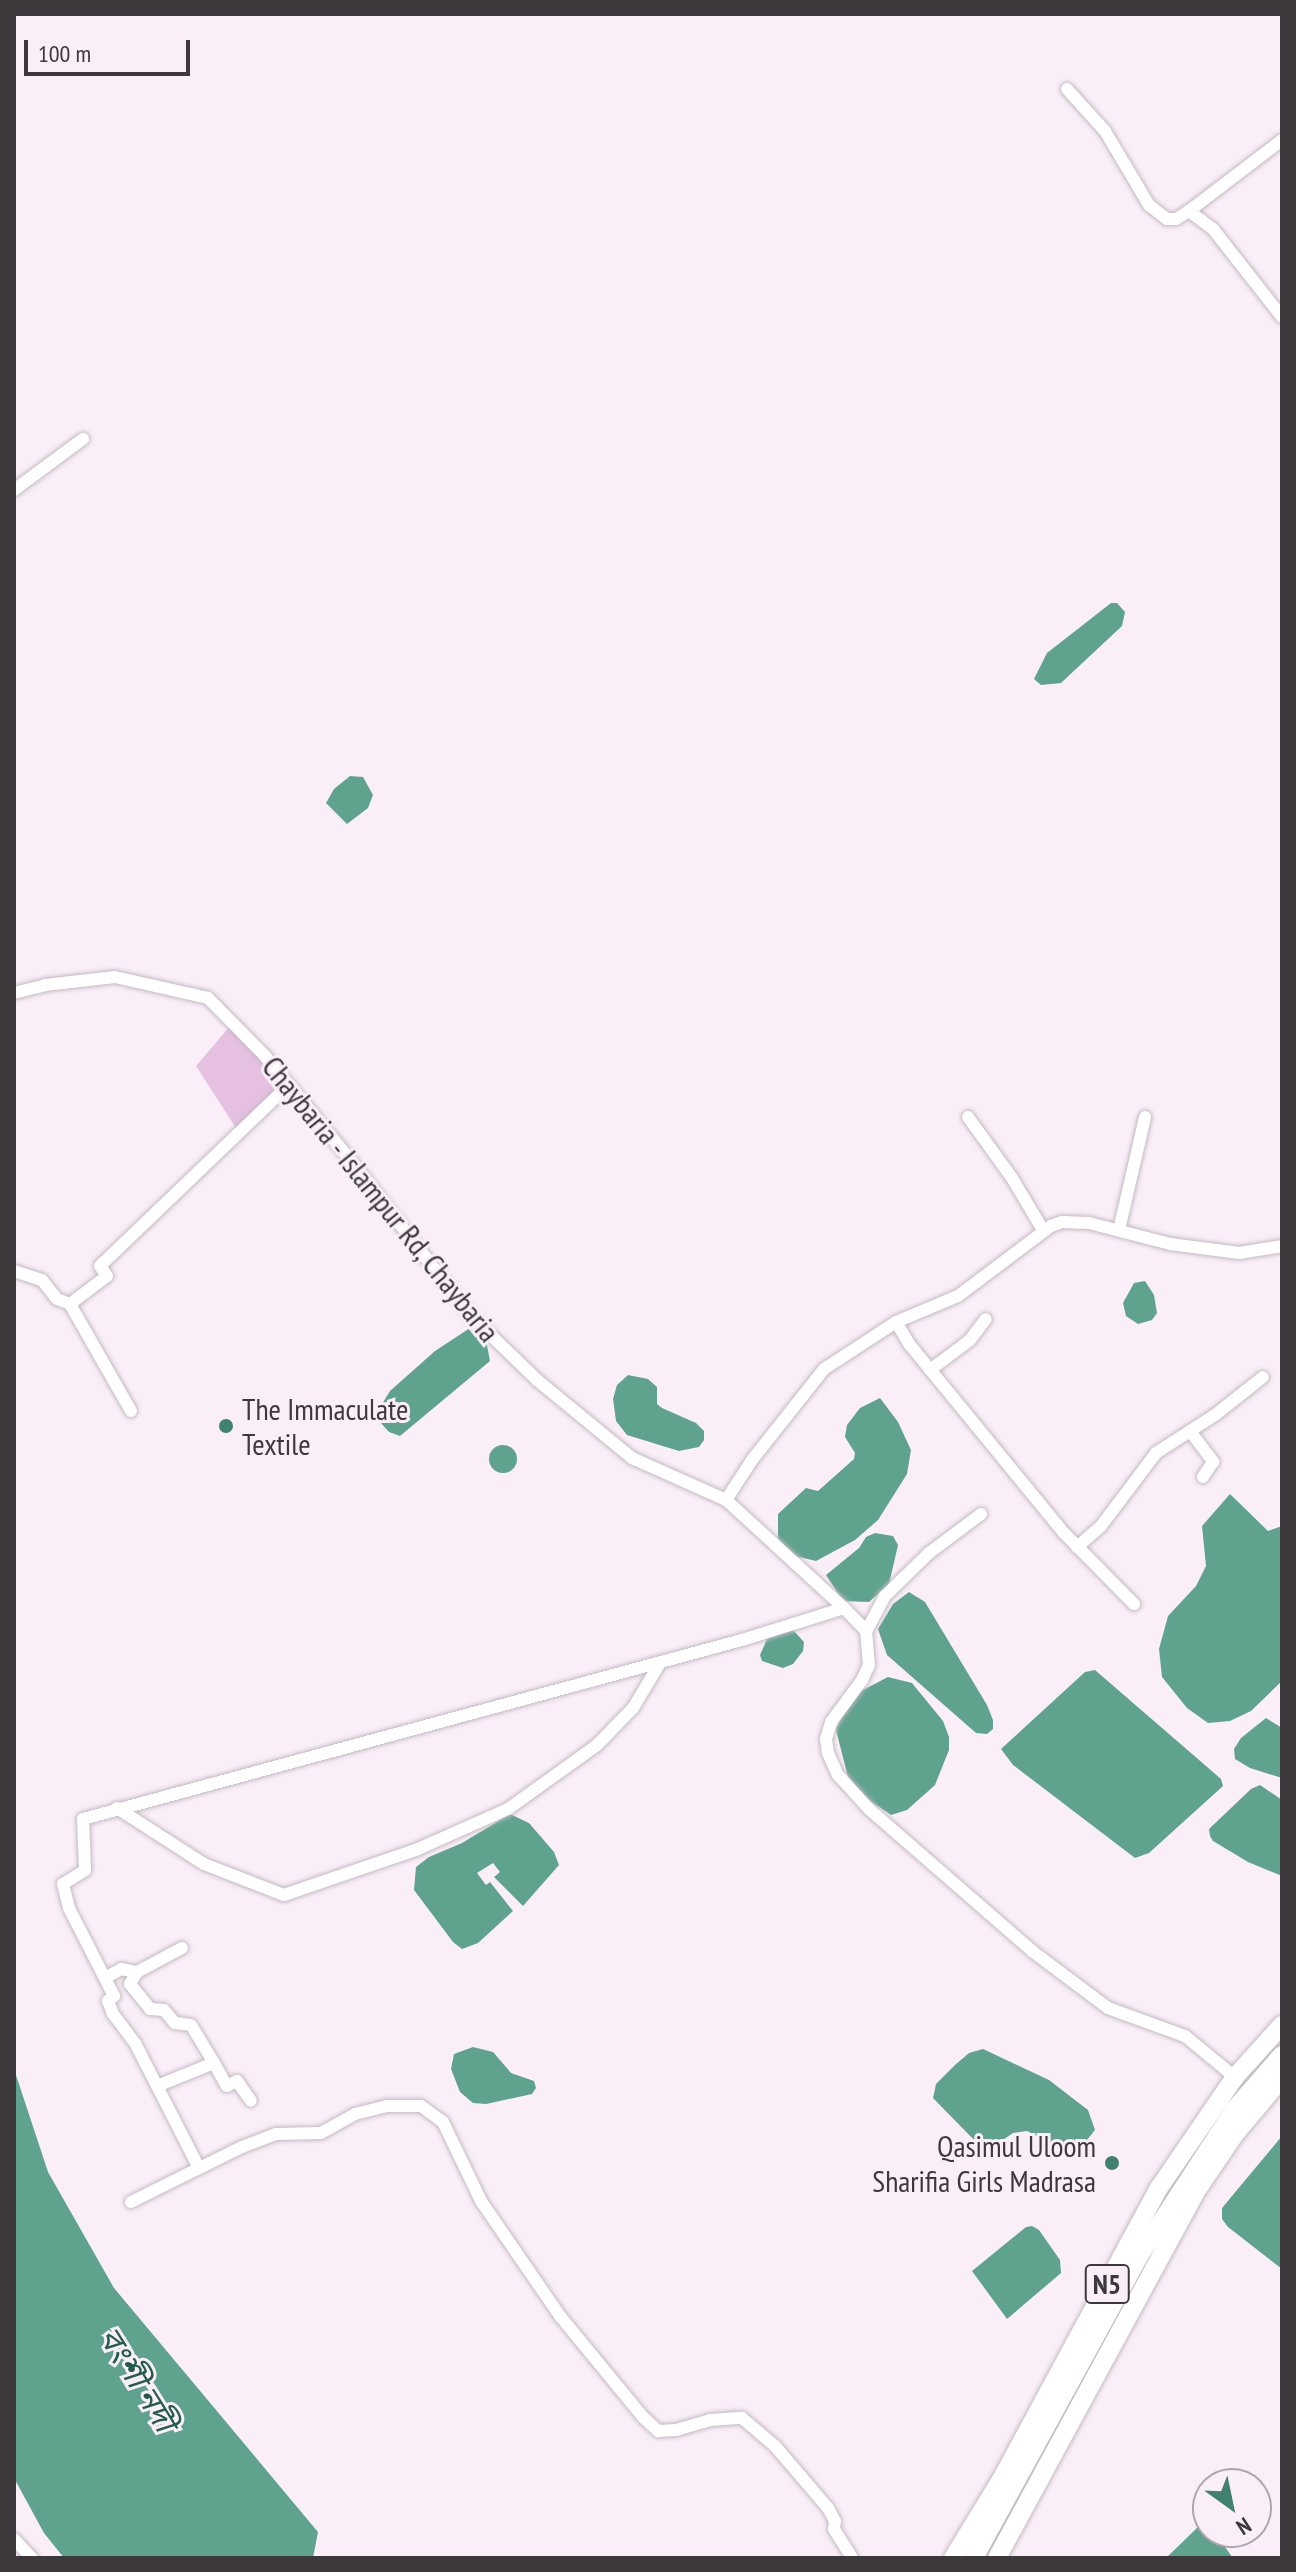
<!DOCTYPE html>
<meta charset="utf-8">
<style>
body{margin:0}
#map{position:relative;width:1296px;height:2572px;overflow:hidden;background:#faeff8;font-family:"PT Sans Narrow","Noto Sans Bengali",sans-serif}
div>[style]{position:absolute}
.green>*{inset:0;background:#e5c0e1}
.water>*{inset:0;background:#5fa38f}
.round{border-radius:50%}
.roads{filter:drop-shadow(0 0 2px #c4bac3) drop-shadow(0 0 2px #c4bac3)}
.minor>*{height:12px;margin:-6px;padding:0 6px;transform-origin:6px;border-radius:6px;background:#fff}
.highway>*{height:18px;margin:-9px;padding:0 9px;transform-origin:9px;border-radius:9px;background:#fff}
.dots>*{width:22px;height:22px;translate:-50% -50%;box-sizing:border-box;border:4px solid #faeff8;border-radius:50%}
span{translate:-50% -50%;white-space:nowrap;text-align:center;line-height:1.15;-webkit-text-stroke:6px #faeff8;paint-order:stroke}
.shield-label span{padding:2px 6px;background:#faeff8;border:2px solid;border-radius:6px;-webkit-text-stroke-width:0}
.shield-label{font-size:28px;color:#3c383b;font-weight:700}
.street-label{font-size:30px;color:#3c383b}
.poi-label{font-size:30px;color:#3c383b}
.left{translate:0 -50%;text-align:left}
.right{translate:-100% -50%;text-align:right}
.water-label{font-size:32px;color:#245b4c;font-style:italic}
.frame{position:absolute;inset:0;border:16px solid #3c383b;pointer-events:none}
.north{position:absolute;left:1192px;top:2468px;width:80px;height:80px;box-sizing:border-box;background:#faeff8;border:2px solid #aea6ac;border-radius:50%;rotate:147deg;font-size:22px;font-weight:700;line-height:32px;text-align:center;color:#3c383b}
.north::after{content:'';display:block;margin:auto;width:28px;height:36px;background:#41816f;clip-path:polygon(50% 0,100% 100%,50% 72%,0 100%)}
.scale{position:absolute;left:24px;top:40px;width:166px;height:36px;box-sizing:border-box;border:4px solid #3c383b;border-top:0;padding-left:10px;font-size:24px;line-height:28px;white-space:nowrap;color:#3c383b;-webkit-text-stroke:6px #faeff8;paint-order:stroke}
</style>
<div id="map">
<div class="green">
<i style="clip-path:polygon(231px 1025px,280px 1085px,236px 1128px,196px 1066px)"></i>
</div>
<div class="water">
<i style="clip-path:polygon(1111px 603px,1117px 603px,1125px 612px,1122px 626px,1061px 683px,1041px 685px,1034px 679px,1047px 653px)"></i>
<i style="clip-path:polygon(350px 776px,363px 777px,373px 795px,368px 808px,347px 824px,326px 803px,334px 789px)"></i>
<i style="clip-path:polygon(1145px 1281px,1154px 1295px,1157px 1313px,1152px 1320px,1138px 1324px,1126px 1316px,1123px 1303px,1134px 1283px)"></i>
<i style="clip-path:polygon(470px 1328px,486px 1340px,490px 1361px,400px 1436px,389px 1432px,380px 1422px,379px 1409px,390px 1391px,435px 1351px)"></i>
<i style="clip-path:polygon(628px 1375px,648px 1379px,657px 1387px,657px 1404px,662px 1408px,696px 1423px,704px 1431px,704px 1440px,699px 1447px,679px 1451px,627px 1435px,616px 1421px,613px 1399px,617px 1385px)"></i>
<i style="clip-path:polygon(880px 1398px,898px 1422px,911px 1450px,907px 1474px,878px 1520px,855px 1540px,816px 1561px,791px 1555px,778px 1538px,778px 1514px,806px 1488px,818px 1491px,854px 1459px,855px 1453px,845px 1437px,847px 1425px,860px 1408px)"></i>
<i class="round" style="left:489px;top:1445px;width:28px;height:28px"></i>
<i style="clip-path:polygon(1230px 1494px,1268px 1531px,1282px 1526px,1282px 1681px,1251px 1711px,1230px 1721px,1208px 1723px,1187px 1708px,1162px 1677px,1159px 1649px,1168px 1616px,1196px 1586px,1206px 1566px,1202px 1526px)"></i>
<i style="clip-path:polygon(875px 1533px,893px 1536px,898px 1545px,889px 1584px,869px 1602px,843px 1601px,826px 1575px,859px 1548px,866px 1537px)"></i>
<i style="clip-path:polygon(909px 1592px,925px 1602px,987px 1705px,993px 1720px,993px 1729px,987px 1734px,976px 1733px,887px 1655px,878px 1629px,893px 1604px)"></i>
<i style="clip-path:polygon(793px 1630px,804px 1642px,803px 1651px,793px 1664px,783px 1668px,762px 1661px,760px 1655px,768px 1637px)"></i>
<i style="clip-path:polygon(1095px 1670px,1221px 1779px,1223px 1786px,1149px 1853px,1135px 1858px,1013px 1765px,1001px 1749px,1085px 1672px)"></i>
<i style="clip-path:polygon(888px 1677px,912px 1683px,943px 1721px,949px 1737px,949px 1750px,935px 1785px,907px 1810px,891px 1815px,860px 1794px,848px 1777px,836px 1730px,843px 1713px,861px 1691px)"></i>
<i style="clip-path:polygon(1266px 1718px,1282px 1728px,1282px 1778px,1250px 1768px,1235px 1759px,1234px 1749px,1241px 1738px)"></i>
<i style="clip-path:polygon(1260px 1785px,1282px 1800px,1282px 1876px,1248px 1862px,1213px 1841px,1210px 1836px,1209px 1829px,1251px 1789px)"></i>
<i style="clip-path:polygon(510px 1814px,529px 1823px,554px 1852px,559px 1865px,523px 1906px,494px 1877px,500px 1872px,493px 1863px,477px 1873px,486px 1885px,490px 1882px,513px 1911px,478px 1943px,462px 1949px,453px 1942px,414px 1890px,416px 1867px,429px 1857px,462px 1843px)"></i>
<i style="clip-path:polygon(473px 2047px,493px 2052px,511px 2073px,534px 2081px,536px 2088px,532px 2094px,486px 2104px,473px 2103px,460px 2092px,451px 2069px,454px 2054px)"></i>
<i style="clip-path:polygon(983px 2049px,1049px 2080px,1088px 2110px,1095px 2130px,1083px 2145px,1063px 2149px,1027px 2131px,1013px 2133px,991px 2148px,980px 2146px,933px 2098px,936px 2084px,955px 2065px,969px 2053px)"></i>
<i style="clip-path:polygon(14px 2069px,48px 2172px,114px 2288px,318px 2532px,313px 2558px,64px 2558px,44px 2533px,14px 2478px)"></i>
<i style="clip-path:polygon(1282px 2136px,1282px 2269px,1228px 2227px,1222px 2219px,1222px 2208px)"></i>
<i style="clip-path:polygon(1032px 2226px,1039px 2230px,1060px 2260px,1061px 2273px,1007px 2319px,972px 2271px,1026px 2227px)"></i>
<i style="clip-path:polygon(1198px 2527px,1219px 2539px,1233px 2558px,1166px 2558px)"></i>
</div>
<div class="roads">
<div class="minor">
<i style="left:1067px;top:89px;width:57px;rotate:47.9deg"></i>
<i style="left:1105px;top:131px;width:86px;rotate:59.3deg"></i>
<i style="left:1149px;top:205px;width:23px;rotate:38deg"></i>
<i style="left:1167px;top:219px;width:9px"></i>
<i style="left:1176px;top:219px;width:15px;rotate:-32deg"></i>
<i style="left:1189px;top:211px;width:30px;rotate:37deg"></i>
<i style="left:1213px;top:229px;width:112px;rotate:51.9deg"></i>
<i style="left:1189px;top:211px;width:117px;rotate:-37.4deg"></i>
<i style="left:14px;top:490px;width:86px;rotate:-36.5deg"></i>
<i style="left:14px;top:993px;width:32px;rotate:-14deg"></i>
<i style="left:45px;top:985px;width:70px;rotate:-6.5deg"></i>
<i style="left:115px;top:977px;width:95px;rotate:12.7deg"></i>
<i style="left:208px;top:998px;width:81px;rotate:45.5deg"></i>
<i style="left:265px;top:1056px;width:131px;rotate:50.6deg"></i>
<i style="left:348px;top:1157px;width:200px;rotate:52.3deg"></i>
<i style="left:470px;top:1315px;width:93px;rotate:44.1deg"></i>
<i style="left:537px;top:1380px;width:123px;rotate:39.4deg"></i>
<i style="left:632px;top:1458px;width:103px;rotate:24.1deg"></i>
<i style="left:726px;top:1500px;width:48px;rotate:-57deg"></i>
<i style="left:752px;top:1460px;width:116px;rotate:-51.6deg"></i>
<i style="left:824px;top:1369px;width:86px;rotate:-33.1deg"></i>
<i style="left:896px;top:1322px;width:67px;rotate:-22.8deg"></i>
<i style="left:958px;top:1296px;width:116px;rotate:-37deg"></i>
<i style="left:1051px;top:1226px;width:12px;rotate:-20deg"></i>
<i style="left:1062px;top:1222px;width:27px;rotate:2deg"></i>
<i style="left:1089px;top:1223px;width:84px;rotate:14.5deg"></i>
<i style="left:1170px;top:1244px;width:70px;rotate:7.4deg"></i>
<i style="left:1239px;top:1253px;width:44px;rotate:-9.2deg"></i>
<i style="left:968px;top:1117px;width:75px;rotate:54.2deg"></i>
<i style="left:1012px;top:1178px;width:61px;rotate:59.2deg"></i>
<i style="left:1119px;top:1230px;width:116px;rotate:-77deg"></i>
<i style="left:14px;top:1271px;width:29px;rotate:18deg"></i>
<i style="left:42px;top:1280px;width:24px;rotate:52deg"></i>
<i style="left:57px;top:1299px;width:14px;rotate:21deg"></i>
<i style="left:896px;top:1322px;width:27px;rotate:59deg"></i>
<i style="left:910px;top:1345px;width:243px;rotate:50.7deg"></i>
<i style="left:1064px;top:1533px;width:100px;rotate:45.4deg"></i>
<i style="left:930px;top:1370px;width:50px;rotate:-36.9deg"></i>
<i style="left:970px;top:1340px;width:26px;rotate:-53deg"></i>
<i style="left:131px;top:1411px;width:123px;rotate:-119.7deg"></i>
<i style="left:70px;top:1304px;width:46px;rotate:-37.1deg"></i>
<i style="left:107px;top:1276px;width:12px;rotate:-125deg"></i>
<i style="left:100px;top:1266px;width:262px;rotate:-43.8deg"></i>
<i style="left:1190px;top:1431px;width:39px;rotate:53deg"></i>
<i style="left:1213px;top:1462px;width:18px;rotate:124deg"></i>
<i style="left:981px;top:1514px;width:65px;rotate:143.1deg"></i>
<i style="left:929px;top:1553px;width:62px;rotate:135.7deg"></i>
<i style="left:885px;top:1596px;width:40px;rotate:118deg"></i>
<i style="left:866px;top:1631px;width:34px;rotate:85deg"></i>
<i style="left:869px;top:1665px;width:17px;rotate:115deg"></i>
<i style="left:862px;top:1680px;width:52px;rotate:126.4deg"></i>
<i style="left:831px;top:1722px;width:18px;rotate:106deg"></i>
<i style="left:826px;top:1739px;width:14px;rotate:82deg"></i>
<i style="left:828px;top:1753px;width:24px;rotate:66deg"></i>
<i style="left:838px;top:1775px;width:47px;rotate:47.6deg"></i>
<i style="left:870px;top:1810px;width:215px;rotate:41deg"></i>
<i style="left:1032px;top:1951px;width:95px;rotate:36.9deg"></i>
<i style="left:1108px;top:2008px;width:82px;rotate:20deg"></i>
<i style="left:1185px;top:2036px;width:65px;rotate:39.4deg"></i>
<i style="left:1077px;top:1547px;width:32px;rotate:-41deg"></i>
<i style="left:1101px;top:1526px;width:91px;rotate:-53deg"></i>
<i style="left:1156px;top:1453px;width:70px;rotate:-32.8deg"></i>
<i style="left:1215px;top:1415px;width:61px;rotate:-38.4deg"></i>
<i style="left:844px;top:1608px;width:32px;rotate:46deg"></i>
<i style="left:117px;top:1808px;width:103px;rotate:32.8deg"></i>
<i style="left:204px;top:1864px;width:86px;rotate:21.2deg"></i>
<i style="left:284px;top:1895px;width:142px;rotate:-18.9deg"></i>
<i style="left:418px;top:1849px;width:98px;rotate:-24deg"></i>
<i style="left:508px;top:1809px;width:110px;rotate:-35.7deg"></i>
<i style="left:597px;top:1745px;width:52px;rotate:-45.8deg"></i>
<i style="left:633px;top:1708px;width:52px;rotate:-59deg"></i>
<i style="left:137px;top:1972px;width:51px;rotate:-28.1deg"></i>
<i style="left:105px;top:1978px;width:18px;rotate:-29deg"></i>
<i style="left:121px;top:1969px;width:16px;rotate:11deg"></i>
<i style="left:137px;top:1972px;width:14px;rotate:120deg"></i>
<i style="left:130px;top:1984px;width:32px;rotate:51deg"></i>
<i style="left:150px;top:2009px;width:14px;rotate:4deg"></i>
<i style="left:164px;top:2010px;width:17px;rotate:50deg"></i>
<i style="left:175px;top:2023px;width:16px;rotate:7deg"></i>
<i style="left:191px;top:2025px;width:44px;rotate:58.8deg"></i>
<i style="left:157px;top:2086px;width:61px;rotate:-22deg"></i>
<i style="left:214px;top:2063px;width:26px;rotate:61deg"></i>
<i style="left:227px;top:2086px;width:11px;rotate:-27deg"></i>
<i style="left:237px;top:2081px;width:24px;rotate:55deg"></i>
<i style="left:199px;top:2168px;width:140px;rotate:-117.1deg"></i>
<i style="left:135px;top:2043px;width:36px;rotate:-127deg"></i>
<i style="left:113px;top:2014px;width:14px;rotate:-111deg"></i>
<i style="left:108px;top:2001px;width:8px;rotate:-40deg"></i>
<i style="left:114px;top:1996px;width:99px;rotate:-117.1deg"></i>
<i style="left:69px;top:1908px;width:25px;rotate:-104deg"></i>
<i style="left:63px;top:1884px;width:26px;rotate:-32deg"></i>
<i style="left:85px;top:1870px;width:51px;rotate:-92.2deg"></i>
<i style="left:83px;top:1819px;width:683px;rotate:-15.2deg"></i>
<i style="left:742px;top:1640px;width:107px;rotate:-17.4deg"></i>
<i style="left:844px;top:1608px;width:160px;rotate:-137.5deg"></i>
<i style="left:131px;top:2202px;width:124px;rotate:-26.4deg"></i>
<i style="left:242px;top:2147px;width:36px;rotate:-21deg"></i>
<i style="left:276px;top:2134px;width:45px;rotate:-1.3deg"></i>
<i style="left:321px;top:2133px;width:39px;rotate:-29deg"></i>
<i style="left:355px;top:2114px;width:32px;rotate:-14deg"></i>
<i style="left:386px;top:2106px;width:35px"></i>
<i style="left:421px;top:2106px;width:27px;rotate:36deg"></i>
<i style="left:443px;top:2122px;width:88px;rotate:64.3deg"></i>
<i style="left:481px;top:2201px;width:140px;rotate:55.5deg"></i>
<i style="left:560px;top:2316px;width:131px;rotate:50.6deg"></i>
<i style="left:643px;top:2417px;width:21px;rotate:43deg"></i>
<i style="left:658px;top:2431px;width:18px;rotate:-3deg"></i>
<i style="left:676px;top:2430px;width:35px;rotate:-16deg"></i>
<i style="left:710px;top:2420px;width:32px;rotate:-4deg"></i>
<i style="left:742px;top:2418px;width:43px;rotate:40.3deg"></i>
<i style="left:775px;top:2446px;width:82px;rotate:49.5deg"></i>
<i style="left:828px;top:2508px;width:15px;rotate:62deg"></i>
<i style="left:835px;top:2521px;width:8px;rotate:97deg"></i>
<i style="left:834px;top:2529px;width:34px;rotate:58deg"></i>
<i style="left:14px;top:2539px;width:26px;rotate:47deg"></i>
</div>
<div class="highway">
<i style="left:953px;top:2558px;width:94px;rotate:-58.5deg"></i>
<i style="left:1002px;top:2478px;width:330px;rotate:-61.6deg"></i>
<i style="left:1159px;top:2188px;width:135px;rotate:-55.6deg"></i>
<i style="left:1235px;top:2077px;width:70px;rotate:-47.9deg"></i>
<i style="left:974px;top:2558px;width:344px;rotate:-61.3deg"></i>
<i style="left:1139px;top:2256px;width:174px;rotate:-56.9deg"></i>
<i style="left:1234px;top:2110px;width:73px;rotate:-48.9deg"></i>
<i style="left:997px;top:2558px;width:415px;rotate:-61.5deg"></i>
<i style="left:1195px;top:2193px;width:71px;rotate:-55.9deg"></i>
<i style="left:1235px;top:2134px;width:73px;rotate:-50deg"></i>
</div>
</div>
<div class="dots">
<i style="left:226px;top:1426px;background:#41816f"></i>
<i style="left:1112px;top:2163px;background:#41816f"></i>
</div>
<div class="shield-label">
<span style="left:1107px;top:2284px">N5</span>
</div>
<div class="street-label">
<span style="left:381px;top:1199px;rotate:51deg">Chaybaria - Islampur Rd, Chaybaria</span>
</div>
<div class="poi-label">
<span class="left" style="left:242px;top:1426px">The Immaculate<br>Textile</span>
<span class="right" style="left:1096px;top:2163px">Qasimul Uloom<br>Sharifia Girls Madrasa</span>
</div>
<div class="water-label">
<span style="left:138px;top:2379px;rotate:58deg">বংশী নদী</span>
</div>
<div class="frame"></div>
<div class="north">N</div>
<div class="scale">100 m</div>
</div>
